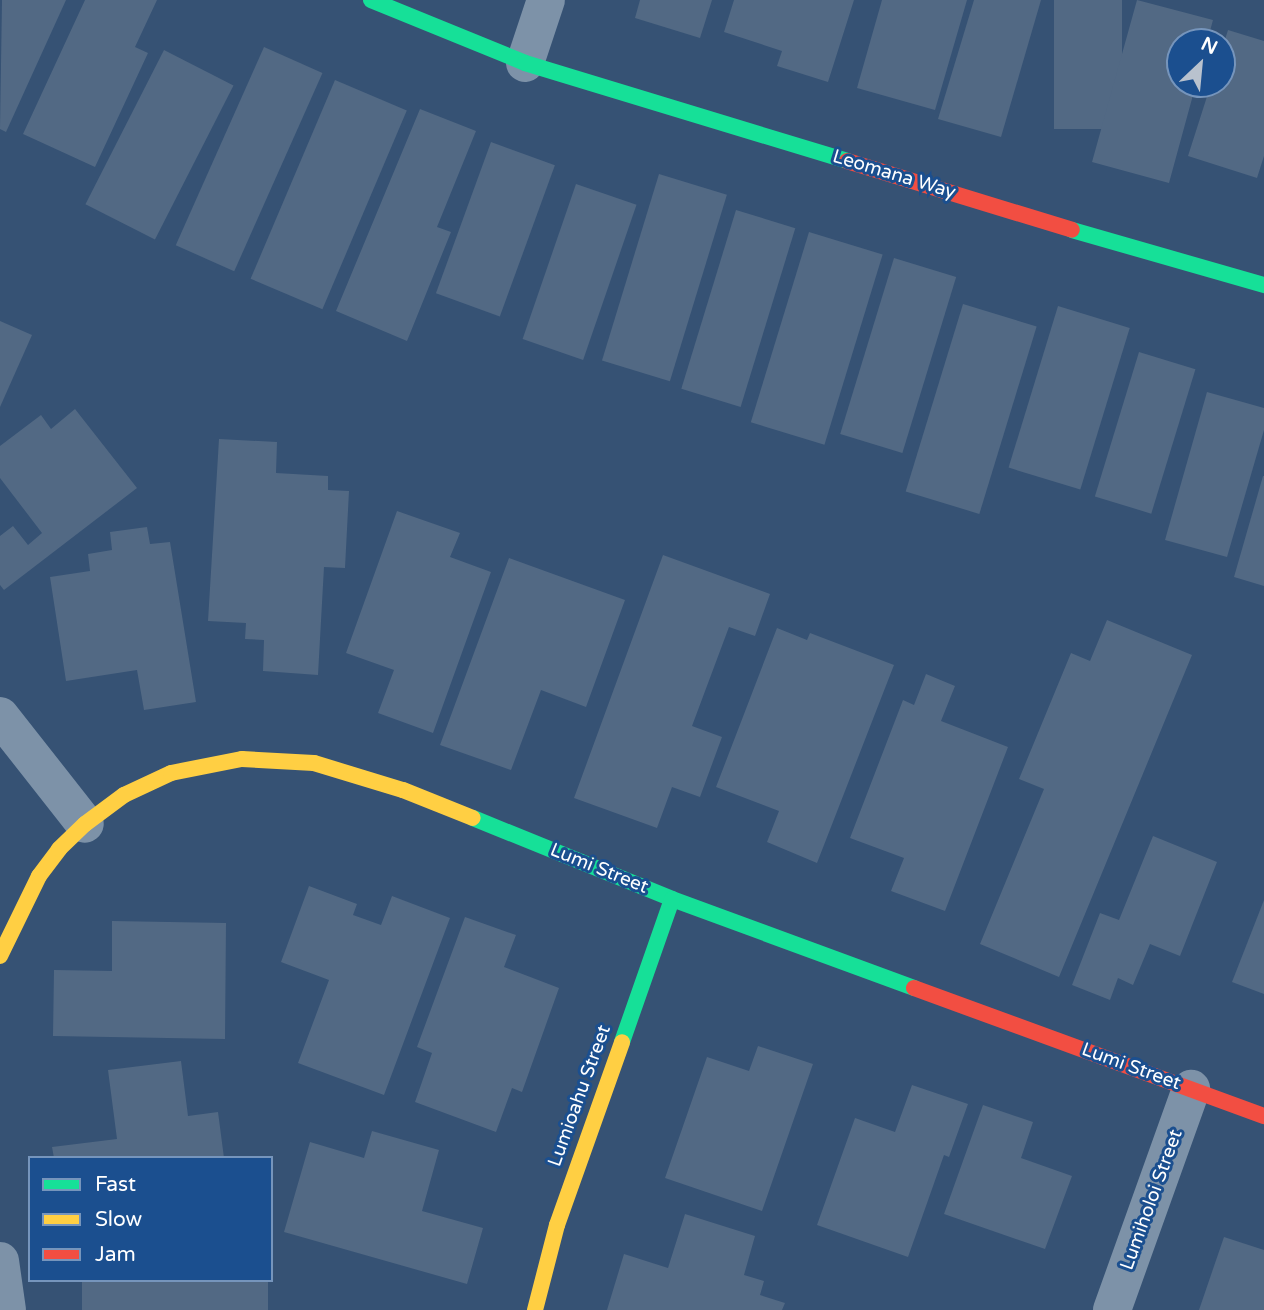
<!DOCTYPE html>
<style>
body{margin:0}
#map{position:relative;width:1264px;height:1310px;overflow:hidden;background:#365274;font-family:"Varela Round",sans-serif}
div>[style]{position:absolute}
.building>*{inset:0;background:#526984;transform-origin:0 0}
.street>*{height:38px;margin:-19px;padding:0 19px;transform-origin:19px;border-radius:19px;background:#7d92a8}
.fast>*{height:16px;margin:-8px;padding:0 8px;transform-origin:8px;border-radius:8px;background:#16e098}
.slow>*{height:16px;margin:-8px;padding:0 8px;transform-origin:8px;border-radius:8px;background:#ffcf43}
.jam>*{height:16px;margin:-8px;padding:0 8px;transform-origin:8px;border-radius:8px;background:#f24e42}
span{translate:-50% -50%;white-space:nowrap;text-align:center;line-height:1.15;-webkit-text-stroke:6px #1b4f8f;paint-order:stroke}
.street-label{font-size:19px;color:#fff}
.legend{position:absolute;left:28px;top:1156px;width:245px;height:126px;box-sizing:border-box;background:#1b4f8f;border:2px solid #7695bc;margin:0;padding:9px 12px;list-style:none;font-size:21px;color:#fff}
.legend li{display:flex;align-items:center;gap:14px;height:35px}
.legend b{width:35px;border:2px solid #7695bc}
.north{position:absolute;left:1166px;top:28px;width:70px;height:70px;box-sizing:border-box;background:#1b4f8f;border:2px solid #7695bc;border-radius:50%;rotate:26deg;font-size:19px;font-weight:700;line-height:28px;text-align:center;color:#fff}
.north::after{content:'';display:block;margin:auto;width:24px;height:32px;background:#b9c2ce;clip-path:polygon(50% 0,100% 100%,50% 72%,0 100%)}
</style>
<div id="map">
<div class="building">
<i style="clip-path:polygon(2px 0,66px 0,6px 132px,0 129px)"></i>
<i style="clip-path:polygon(85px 0,157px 0,135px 47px,148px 53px,95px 167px,23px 134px)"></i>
<i style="clip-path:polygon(640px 0,712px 0,700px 38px,635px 18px)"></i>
<i style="clip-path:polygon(734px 0,854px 0,828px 82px,777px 66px,782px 51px,724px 32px)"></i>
<i style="clip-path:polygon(882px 0,967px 0,935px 110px,857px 88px)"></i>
<i style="clip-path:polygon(974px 0,1041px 0,1001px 137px,938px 119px)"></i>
<i style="left:1054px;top:0;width:68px;height:129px"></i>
<i style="clip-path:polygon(1137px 0,1213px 20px,1207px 42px,1180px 42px,1180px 84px,1196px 84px,1169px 183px,1092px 162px)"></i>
<i style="clip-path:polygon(1228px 30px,1264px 41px,1264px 156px,1257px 178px,1188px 156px,1211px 84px,1222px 84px,1222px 49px)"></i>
<i style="left:264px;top:47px;width:64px;height:217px;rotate:24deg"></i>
<i style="left:164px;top:50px;width:78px;height:173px;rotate:27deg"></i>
<i style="left:335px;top:80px;width:78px;height:216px;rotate:23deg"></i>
<i style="clip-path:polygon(420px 109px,476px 131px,437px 227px,451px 232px,407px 341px,336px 311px)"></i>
<i style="left:491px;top:142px;width:68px;height:161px;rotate:20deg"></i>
<i style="left:659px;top:174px;width:71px;height:195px;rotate:17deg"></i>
<i style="left:576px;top:184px;width:64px;height:164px;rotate:19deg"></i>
<i style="left:736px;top:210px;width:62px;height:187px;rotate:17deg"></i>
<i style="left:809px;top:232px;width:77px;height:199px;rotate:17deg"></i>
<i style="left:894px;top:258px;width:65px;height:184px;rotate:17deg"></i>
<i style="left:963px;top:304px;width:77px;height:196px;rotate:17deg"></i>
<i style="left:1058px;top:306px;width:75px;height:169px;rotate:17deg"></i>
<i style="clip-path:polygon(0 321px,32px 335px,0 407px)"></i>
<i style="left:1139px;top:352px;width:59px;height:151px;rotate:17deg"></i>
<i style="clip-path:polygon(1207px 392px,1264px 408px,1264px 430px,1227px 557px,1165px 540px)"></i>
<i style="clip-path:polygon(75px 409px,137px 488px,4px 590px,0 585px,0 536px,13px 526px,28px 545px,42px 533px,0 478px,0 446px,41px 415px,51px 429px)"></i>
<i style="clip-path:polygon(219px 439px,277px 442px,276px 473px,328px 476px,328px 490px,349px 491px,345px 568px,324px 567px,318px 675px,263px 671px,264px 640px,245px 639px,246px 623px,208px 621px)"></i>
<i style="clip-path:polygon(1263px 476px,1264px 476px,1264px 586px,1234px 577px)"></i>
<i style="clip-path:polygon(397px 511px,460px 533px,450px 557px,491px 572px,433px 733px,378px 713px,394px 670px,346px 653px)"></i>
<i style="clip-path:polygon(147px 527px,150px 544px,170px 542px,196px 702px,144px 710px,137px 670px,66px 681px,50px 577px,90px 571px,88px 554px,112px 550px,110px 532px)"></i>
<i style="clip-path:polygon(663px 555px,770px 594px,755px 636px,729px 627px,692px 726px,722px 737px,700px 797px,672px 787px,657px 828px,574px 798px)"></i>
<i style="clip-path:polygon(509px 558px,625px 600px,586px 707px,541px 690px,511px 770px,440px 745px)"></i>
<i style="clip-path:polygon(1107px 620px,1192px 655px,1059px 977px,980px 944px,1044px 789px,1019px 779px,1071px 653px,1090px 661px)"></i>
<i style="clip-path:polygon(777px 628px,807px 640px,810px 633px,894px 665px,817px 863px,767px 842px,779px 811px,716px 787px)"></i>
<i style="clip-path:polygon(926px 674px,955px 686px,941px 721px,1008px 747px,945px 911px,891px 891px,904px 858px,850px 838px,903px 700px,914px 705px)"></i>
<i style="clip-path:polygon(1153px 836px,1217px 862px,1180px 956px,1150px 944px,1133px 985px,1118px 978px,1110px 1000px,1072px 985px,1100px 913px,1119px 920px)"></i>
<i style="clip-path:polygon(309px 886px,357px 904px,353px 915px,381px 925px,392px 896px,450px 918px,384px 1095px,298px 1063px,329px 980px,281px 962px)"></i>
<i style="clip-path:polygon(1264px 900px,1264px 994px,1232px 982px)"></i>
<i style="clip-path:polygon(465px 917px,516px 935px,504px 967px,559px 988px,522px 1092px,512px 1088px,496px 1132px,415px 1102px,432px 1053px,417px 1047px)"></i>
<i style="clip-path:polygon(112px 921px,226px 923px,225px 1039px,53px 1036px,54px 970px,112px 971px)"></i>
<i style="clip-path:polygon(758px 1046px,813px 1064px,762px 1211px,665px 1178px,707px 1057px,749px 1071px)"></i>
<i style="clip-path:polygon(181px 1061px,188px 1116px,218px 1112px,224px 1158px,54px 1158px,52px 1147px,117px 1139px,108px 1070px)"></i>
<i style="clip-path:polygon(912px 1085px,968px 1104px,949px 1157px,944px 1155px,908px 1257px,817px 1225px,855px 1118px,895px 1132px)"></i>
<i style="clip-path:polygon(983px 1105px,1033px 1122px,1021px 1158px,1072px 1176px,1045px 1249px,944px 1214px)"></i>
<i style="clip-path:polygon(372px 1131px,439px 1150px,422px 1211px,483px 1228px,467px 1284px,284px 1232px,310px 1142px,364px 1158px)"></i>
<i style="clip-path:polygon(685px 1214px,755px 1236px,744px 1275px,764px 1281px,760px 1295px,785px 1303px,782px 1310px,607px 1310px,624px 1254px,668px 1268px)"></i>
<i style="clip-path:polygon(1224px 1237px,1264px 1250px,1264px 1310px,1199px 1310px)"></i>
<i style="left:82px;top:1280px;width:186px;height:30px"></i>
</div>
<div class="street">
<i style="left:525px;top:63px;width:66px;rotate:-71.6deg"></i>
<i style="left:0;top:716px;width:137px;rotate:51.8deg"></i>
<i style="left:0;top:1261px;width:49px;rotate:81.9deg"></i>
<i style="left:1112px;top:1310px;width:235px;rotate:-70.3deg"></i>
</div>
<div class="fast">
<i style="left:371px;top:0;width:166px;rotate:22.2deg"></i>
<i style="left:525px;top:63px;width:337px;rotate:16.9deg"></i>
<i style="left:1072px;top:230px;width:200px;rotate:16deg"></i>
<i style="left:473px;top:818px;width:215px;rotate:22.1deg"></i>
<i style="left:672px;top:899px;width:258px;rotate:20.2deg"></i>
<i style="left:622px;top:1042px;width:151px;rotate:-70.7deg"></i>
</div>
<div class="slow">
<i style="left:0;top:956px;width:89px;rotate:-64deg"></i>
<i style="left:39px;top:876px;width:34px;rotate:-53deg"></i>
<i style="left:59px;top:849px;width:36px;rotate:-44deg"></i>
<i style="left:85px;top:824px;width:49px;rotate:-36.6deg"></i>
<i style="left:124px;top:795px;width:52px;rotate:-25.1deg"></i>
<i style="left:171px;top:773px;width:72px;rotate:-11.2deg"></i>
<i style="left:242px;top:759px;width:72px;rotate:3.2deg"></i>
<i style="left:314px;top:763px;width:93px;rotate:16.9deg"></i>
<i style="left:403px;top:790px;width:75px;rotate:21.8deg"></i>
<i style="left:535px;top:1310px;width:88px;rotate:-75.5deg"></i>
<i style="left:557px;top:1225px;width:194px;rotate:-70.4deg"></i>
</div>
<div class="jam">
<i style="left:847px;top:161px;width:235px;rotate:17deg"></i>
<i style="left:914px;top:988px;width:373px;rotate:20.1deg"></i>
</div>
<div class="street-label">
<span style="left:894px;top:175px;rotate:17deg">Leomana Way</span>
<span style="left:599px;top:869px;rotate:22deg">Lumi Street</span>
<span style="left:1131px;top:1067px;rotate:20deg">Lumi Street</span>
<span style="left:580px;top:1096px;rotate:-70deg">Lumioahu Street</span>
<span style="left:1152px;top:1200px;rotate:-70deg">Lumiholoi Street</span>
</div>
<ul class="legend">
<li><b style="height:9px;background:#16e098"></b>Fast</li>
<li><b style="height:9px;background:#ffcf43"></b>Slow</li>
<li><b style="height:9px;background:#f24e42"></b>Jam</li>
</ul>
<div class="north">N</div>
</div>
